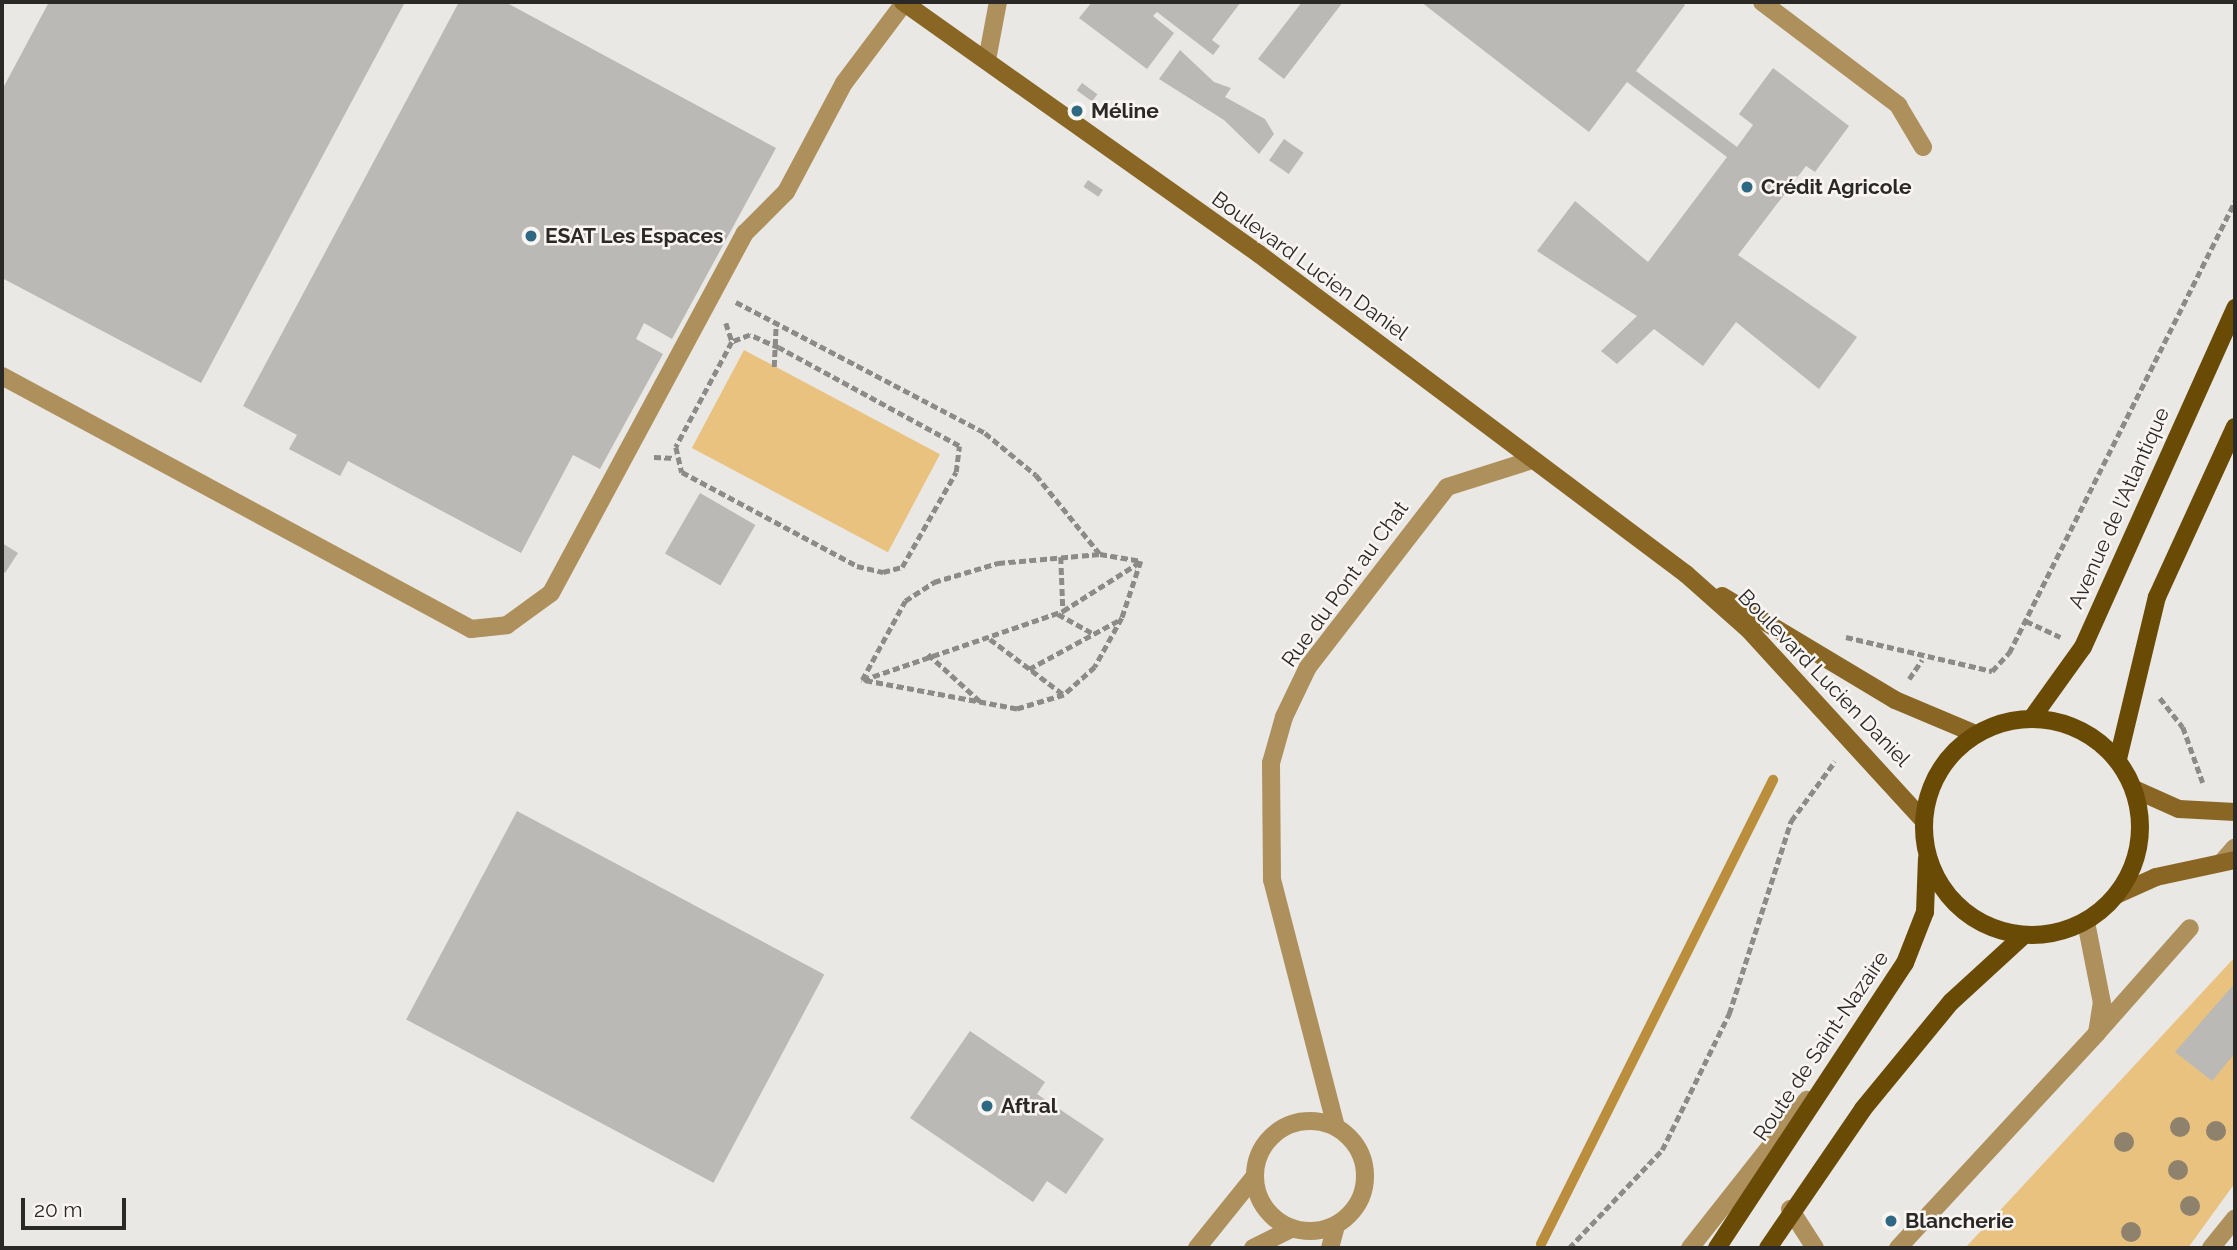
<!DOCTYPE html>
<meta charset="utf-8">
<style>
body{margin:0}
#map{position:relative;width:2237px;height:1250px;overflow:hidden;background:#eae8e4;font-family:Raleway,sans-serif}
div>[style]{position:absolute}
.green>*{inset:0;background:#e9c280;transform-origin:0 0}
.stream>*{height:10px;margin:-5px;padding:0 5px;transform-origin:5px;border-radius:5px;background:#ba8e3c}
.building>*{inset:0;background:#bbb9b5;transform-origin:0 0}
.path>*{height:4.5px;margin-top:-2.25px;transform-origin:0;background:repeating-linear-gradient(90deg,#8d8b89 0 7px,transparent 0 10.5px)}
.lane>*{height:18px;margin:-9px;padding:0 9px;transform-origin:9px;border-radius:9px;background:#ae905d}
.street>*{height:18px;margin:-9px;padding:0 9px;transform-origin:9px;border-radius:9px;background:#ae905d}
.street>.ring{margin:-9px;padding:0;box-sizing:content-box;background:none;border:18px solid #ae905d;border-radius:50%}
.secondary>*{height:18px;margin:-9px;padding:0 9px;transform-origin:9px;border-radius:9px;background:#896624}
.primary>*{height:18px;margin:-9px;padding:0 9px;transform-origin:9px;border-radius:9px;background:#6a4b05}
.primary>.ring{margin:-9px;padding:0;box-sizing:content-box;background:none;border:18px solid #6a4b05;border-radius:50%}
.trees>*{width:20px;height:20px;margin:-10px;border-radius:50%;background:#8e826d}
.dots>*{width:19px;height:19px;translate:-50% -50%;box-sizing:border-box;border:4px solid #f8f5f2;border-radius:50%}
span{translate:-50% -50%;white-space:nowrap;text-align:center;line-height:1.15;-webkit-text-stroke:5px #f8f5f2;paint-order:stroke}
.poi-label{font-size:21px;color:#2a2928;font-weight:700}
.left{translate:0 -50%;text-align:left}
.street-label{font-size:21px;color:#2a2928}
.frame{position:absolute;inset:0;border:4px solid #2a2928;pointer-events:none}
.scale{position:absolute;left:21px;top:1198px;width:105px;height:32px;box-sizing:border-box;border:4px solid #2a2928;border-top:0;padding-left:9px;font-size:21px;line-height:24px;white-space:nowrap;color:#2a2928;-webkit-text-stroke:5px #f8f5f2;paint-order:stroke}
</style>
<div id="map">
<div class="green">
<i style="left:744px;top:350px;width:222px;height:111px;rotate:28deg"></i>
<i style="clip-path:polygon(2235px 957px,2235px 1183px,2188px 1248px,1965px 1248px)"></i>
</div>
<div class="stream">
<i style="left:1541px;top:1244px;width:519px;rotate:-63.43deg"></i>
</div>
<div class="building">
<i style="clip-path:polygon(49px 2px,405px 2px,201px 383px,2px 278px,2px 90px)"></i>
<i style="clip-path:polygon(459px 2px,505px 2px,776px 148px,672px 339px,644px 323px,636px 339px,663px 354px,600px 469px,573px 455px,521px 553px,348px 461px,340px 476px,289px 449px,297px 435px,243px 406px)"></i>
<i style="clip-path:polygon(1092px 2px,1241px 2px,1212px 40px,1220px 46px,1213px 55px,1157px 12px,1153px 16px,1174px 33px,1147px 69px,1079px 18px)"></i>
<i style="clip-path:polygon(1302px 2px,1343px 2px,1284px 79px,1258px 59px)"></i>
<i style="clip-path:polygon(1421px 2px,1680px 2px,1685px 5px,1636px 71px,1737px 147px,1753px 125px,1739px 114px,1773px 68px,1849px 126px,1815px 172px,1806px 166px,1738px 255px,1857px 337px,1819px 389px,1736px 322px,1703px 366px,1654px 329px,1617px 364px,1601px 351px,1637px 316px,1537px 251px,1575px 201px,1648px 262px,1727px 157px,1627px 82px,1589px 132px)"></i>
<i style="clip-path:polygon(1180px 50px,1214px 82px,1231px 88px,1225px 97px,1265px 119px,1274px 134px,1259px 154px,1224px 120px,1159px 79px)"></i>
<i style="left:1082px;top:83px;width:19px;height:9px;rotate:36deg"></i>
<i style="left:1284px;top:139px;width:24px;height:26px;rotate:35deg"></i>
<i style="left:1088px;top:180px;width:18px;height:8px;rotate:34deg"></i>
<i style="left:700px;top:493px;width:64px;height:70px;rotate:30deg"></i>
<i style="clip-path:polygon(2px 543px,18px 553px,5px 573px,2px 571px)"></i>
<i style="left:517px;top:811px;width:348px;height:236px;rotate:28deg"></i>
<i style="clip-path:polygon(2235px 983px,2235px 1053px,2212px 1081px,2175px 1052px)"></i>
<i style="clip-path:polygon(970px 1031px,1045px 1082px,1037px 1094px,1104px 1139px,1066px 1194px,1047px 1181px,1033px 1202px,910px 1118px)"></i>
</div>
<div class="path">
<i style="left:736px;top:302px;width:281px;rotate:27.7deg"></i>
<i style="left:985px;top:433px;width:66px;rotate:39.5deg"></i>
<i style="left:1036px;top:475px;width:102px;rotate:51deg"></i>
<i style="left:726px;top:323px;width:20px;rotate:72deg"></i>
<i style="left:732px;top:342px;width:119px;rotate:118.1deg"></i>
<i style="left:676px;top:447px;width:26px;rotate:77deg"></i>
<i style="left:682px;top:472px;width:199px;rotate:28.2deg"></i>
<i style="left:857px;top:566px;width:27px;rotate:13deg"></i>
<i style="left:883px;top:572px;width:20px;rotate:-15deg"></i>
<i style="left:902px;top:567px;width:109px;rotate:-60.4deg"></i>
<i style="left:956px;top:472px;width:26px;rotate:-83deg"></i>
<i style="left:959px;top:446px;width:205px;rotate:-151.4deg"></i>
<i style="left:779px;top:348px;width:32px;rotate:-156deg"></i>
<i style="left:750px;top:335px;width:19px;rotate:159deg"></i>
<i style="left:774px;top:367px;width:44px;rotate:-87.4deg"></i>
<i style="left:654px;top:457px;width:21px;rotate:3deg"></i>
<i style="left:1100px;top:554px;width:42px;rotate:9.7deg"></i>
<i style="left:1141px;top:561px;width:60px;rotate:108.4deg"></i>
<i style="left:1122px;top:618px;width:56px;rotate:118.9deg"></i>
<i style="left:1095px;top:667px;width:42px;rotate:137.9deg"></i>
<i style="left:1064px;top:695px;width:49px;rotate:163.4deg"></i>
<i style="left:1017px;top:709px;width:158px;rotate:-169.4deg"></i>
<i style="left:862px;top:680px;width:90px;rotate:-61.4deg"></i>
<i style="left:905px;top:601px;width:35px;rotate:-33deg"></i>
<i style="left:934px;top:582px;width:67px;rotate:-16.5deg"></i>
<i style="left:998px;top:563px;width:102px;rotate:-5deg"></i>
<i style="left:1061px;top:557px;width:53px;rotate:87.8deg"></i>
<i style="left:1058px;top:614px;width:39px;rotate:29deg"></i>
<i style="left:2026px;top:621px;width:38px;rotate:25deg"></i>
<i style="left:1846px;top:637px;width:150px;rotate:13.1deg"></i>
<i style="left:1992px;top:671px;width:25px;rotate:-47deg"></i>
<i style="left:2009px;top:653px;width:505px;rotate:-63.43deg"></i>
<i style="left:990px;top:639px;width:93px;rotate:37.1deg"></i>
<i style="left:928px;top:654px;width:72px;rotate:42.2deg"></i>
<i style="left:1029px;top:669px;width:105px;rotate:-28.5deg"></i>
<i style="left:1909px;top:679px;width:23px;rotate:-56deg"></i>
<i style="left:863px;top:680px;width:212px;rotate:-19deg"></i>
<i style="left:1063px;top:611px;width:91px;rotate:-32.5deg"></i>
<i style="left:2160px;top:698px;width:37px;rotate:52deg"></i>
<i style="left:2183px;top:727px;width:59px;rotate:70.3deg"></i>
<i style="left:1569px;top:1248px;width:135px;rotate:-46.5deg"></i>
<i style="left:1662px;top:1150px;width:152px;rotate:-63.8deg"></i>
<i style="left:1729px;top:1014px;width:203px;rotate:-72.2deg"></i>
<i style="left:1791px;top:821px;width:74px;rotate:-53.7deg"></i>
</div>
<div class="lane">
<i style="left:1762px;top:2px;width:171px;rotate:37.1deg"></i>
<i style="left:1898px;top:105px;width:49px;rotate:59.2deg"></i>
<i style="left:2px;top:376px;width:533px;rotate:28.34deg"></i>
<i style="left:471px;top:629px;width:36px;rotate:-6deg"></i>
<i style="left:507px;top:625px;width:54px;rotate:-36deg"></i>
<i style="left:551px;top:593px;width:409px;rotate:-61.7deg"></i>
<i style="left:745px;top:233px;width:58px;rotate:-45deg"></i>
<i style="left:786px;top:192px;width:123px;rotate:-62deg"></i>
<i style="left:844px;top:83px;width:100px;rotate:-53.1deg"></i>
<i style="left:2097px;top:1033px;width:140px;rotate:-48.5deg"></i>
<i style="left:2211px;top:1248px;width:38px;rotate:-51deg"></i>
</div>
<div class="street">
<i style="left:987px;top:60px;width:59px;rotate:-79.3deg"></i>
<i style="left:2223px;top:861px;width:18px;rotate:-49deg"></i>
<i class="ring" style="left:1255px;top:1121px;width:92px;height:92px"></i>
<i style="left:1336px;top:1127px;width:255px;rotate:-104.5deg"></i>
<i style="left:1272px;top:880px;width:117px;rotate:-90.5deg"></i>
<i style="left:1271px;top:763px;width:48px;rotate:-74.2deg"></i>
<i style="left:1284px;top:717px;width:55px;rotate:-64.4deg"></i>
<i style="left:1308px;top:667px;width:227px;rotate:-52.3deg"></i>
<i style="left:1447px;top:487px;width:89px;rotate:-17.6deg"></i>
<i style="left:1790px;top:1209px;width:46px;rotate:57.3deg"></i>
<i style="left:1197px;top:1248px;width:91px;rotate:-51.2deg"></i>
<i style="left:1253px;top:1248px;width:42px;rotate:-26.6deg"></i>
<i style="left:1330px;top:1248px;width:24px;rotate:-75deg"></i>
<i style="left:1690px;top:1248px;width:189px;rotate:-51.7deg"></i>
<i style="left:1898px;top:1248px;width:293px;rotate:-47.2deg"></i>
<i style="left:2097px;top:1033px;width:30px;rotate:-81deg"></i>
<i style="left:2102px;top:1003px;width:83px;rotate:-101.2deg"></i>
</div>
<div class="secondary">
<i style="left:903px;top:2px;width:436px;rotate:35.3deg"></i>
<i style="left:1259px;top:254px;width:534px;rotate:36.85deg"></i>
<i style="left:1686px;top:574px;width:84px;rotate:41.6deg"></i>
<i style="left:1749px;top:630px;width:258px;rotate:47.5deg"></i>
<i style="left:1722px;top:596px;width:202px;rotate:31deg"></i>
<i style="left:1895px;top:700px;width:85px;rotate:22.9deg"></i>
<i style="left:2134px;top:789px;width:49px;rotate:24deg"></i>
<i style="left:2179px;top:809px;width:56px;rotate:3.1deg"></i>
<i style="left:2116px;top:895px;width:44px;rotate:-24.2deg"></i>
<i style="left:2156px;top:877px;width:81px;rotate:-12.1deg"></i>
</div>
<div class="primary">
<i style="left:2032px;top:718px;width:87px;rotate:-54.3deg"></i>
<i style="left:2083px;top:647px;width:372px;rotate:-65.8deg"></i>
<i class="ring" style="left:1924px;top:719px;width:198px;height:198px"></i>
<i style="left:2118px;top:759px;width:167px;rotate:-76.5deg"></i>
<i style="left:2157px;top:597px;width:187px;rotate:-65.4deg"></i>
<i style="left:1717px;top:1248px;width:341px;rotate:-56.6deg"></i>
<i style="left:1905px;top:963px;width:55px;rotate:-68.6deg"></i>
<i style="left:1925px;top:912px;width:54px;rotate:-87.9deg"></i>
<i style="left:1768px;top:1248px;width:168px;rotate:-55.6deg"></i>
<i style="left:1863px;top:1109px;width:139px;rotate:-50.6deg"></i>
<i style="left:1951px;top:1002px;width:99px;rotate:-42.5deg"></i>
</div>
<div class="trees">
<i style="left:2180px;top:1127px"></i>
<i style="left:2216px;top:1131px"></i>
<i style="left:2124px;top:1142px"></i>
<i style="left:2178px;top:1170px"></i>
<i style="left:2190px;top:1206px"></i>
<i style="left:2131px;top:1232px"></i>
</div>
<div class="dots">
<i style="left:1077px;top:111px;background:#2f6882"></i>
<i style="left:1747px;top:187px;background:#2f6882"></i>
<i style="left:531px;top:236px;background:#2f6882"></i>
<i style="left:987px;top:1106px;background:#2f6882"></i>
<i style="left:1891px;top:1221px;background:#2f6882"></i>
</div>
<div class="poi-label">
<span class="left" style="left:1091px;top:111px">Méline</span>
<span class="left" style="left:1761px;top:187px">Crédit Agricole</span>
<span class="left" style="left:545px;top:236px">ESAT Les Espaces</span>
<span class="left" style="left:1001px;top:1106px">Aftral</span>
<span class="left" style="left:1905px;top:1221px">Blancherie</span>
</div>
<div class="street-label">
<span style="left:1310px;top:266px;rotate:36deg">Boulevard Lucien Daniel</span>
<span style="left:2119px;top:508px;rotate:-66deg">Avenue de l'Atlantique</span>
<span style="left:1345px;top:584px;rotate:-54deg">Rue du Pont au Chat</span>
<span style="left:1824px;top:678px;rotate:46deg">Boulevard Lucien Daniel</span>
<span style="left:1821px;top:1046px;rotate:-56deg">Route de Saint-Nazaire</span>
</div>
<div class="frame"></div>
<div class="scale">20 m</div>
</div>
